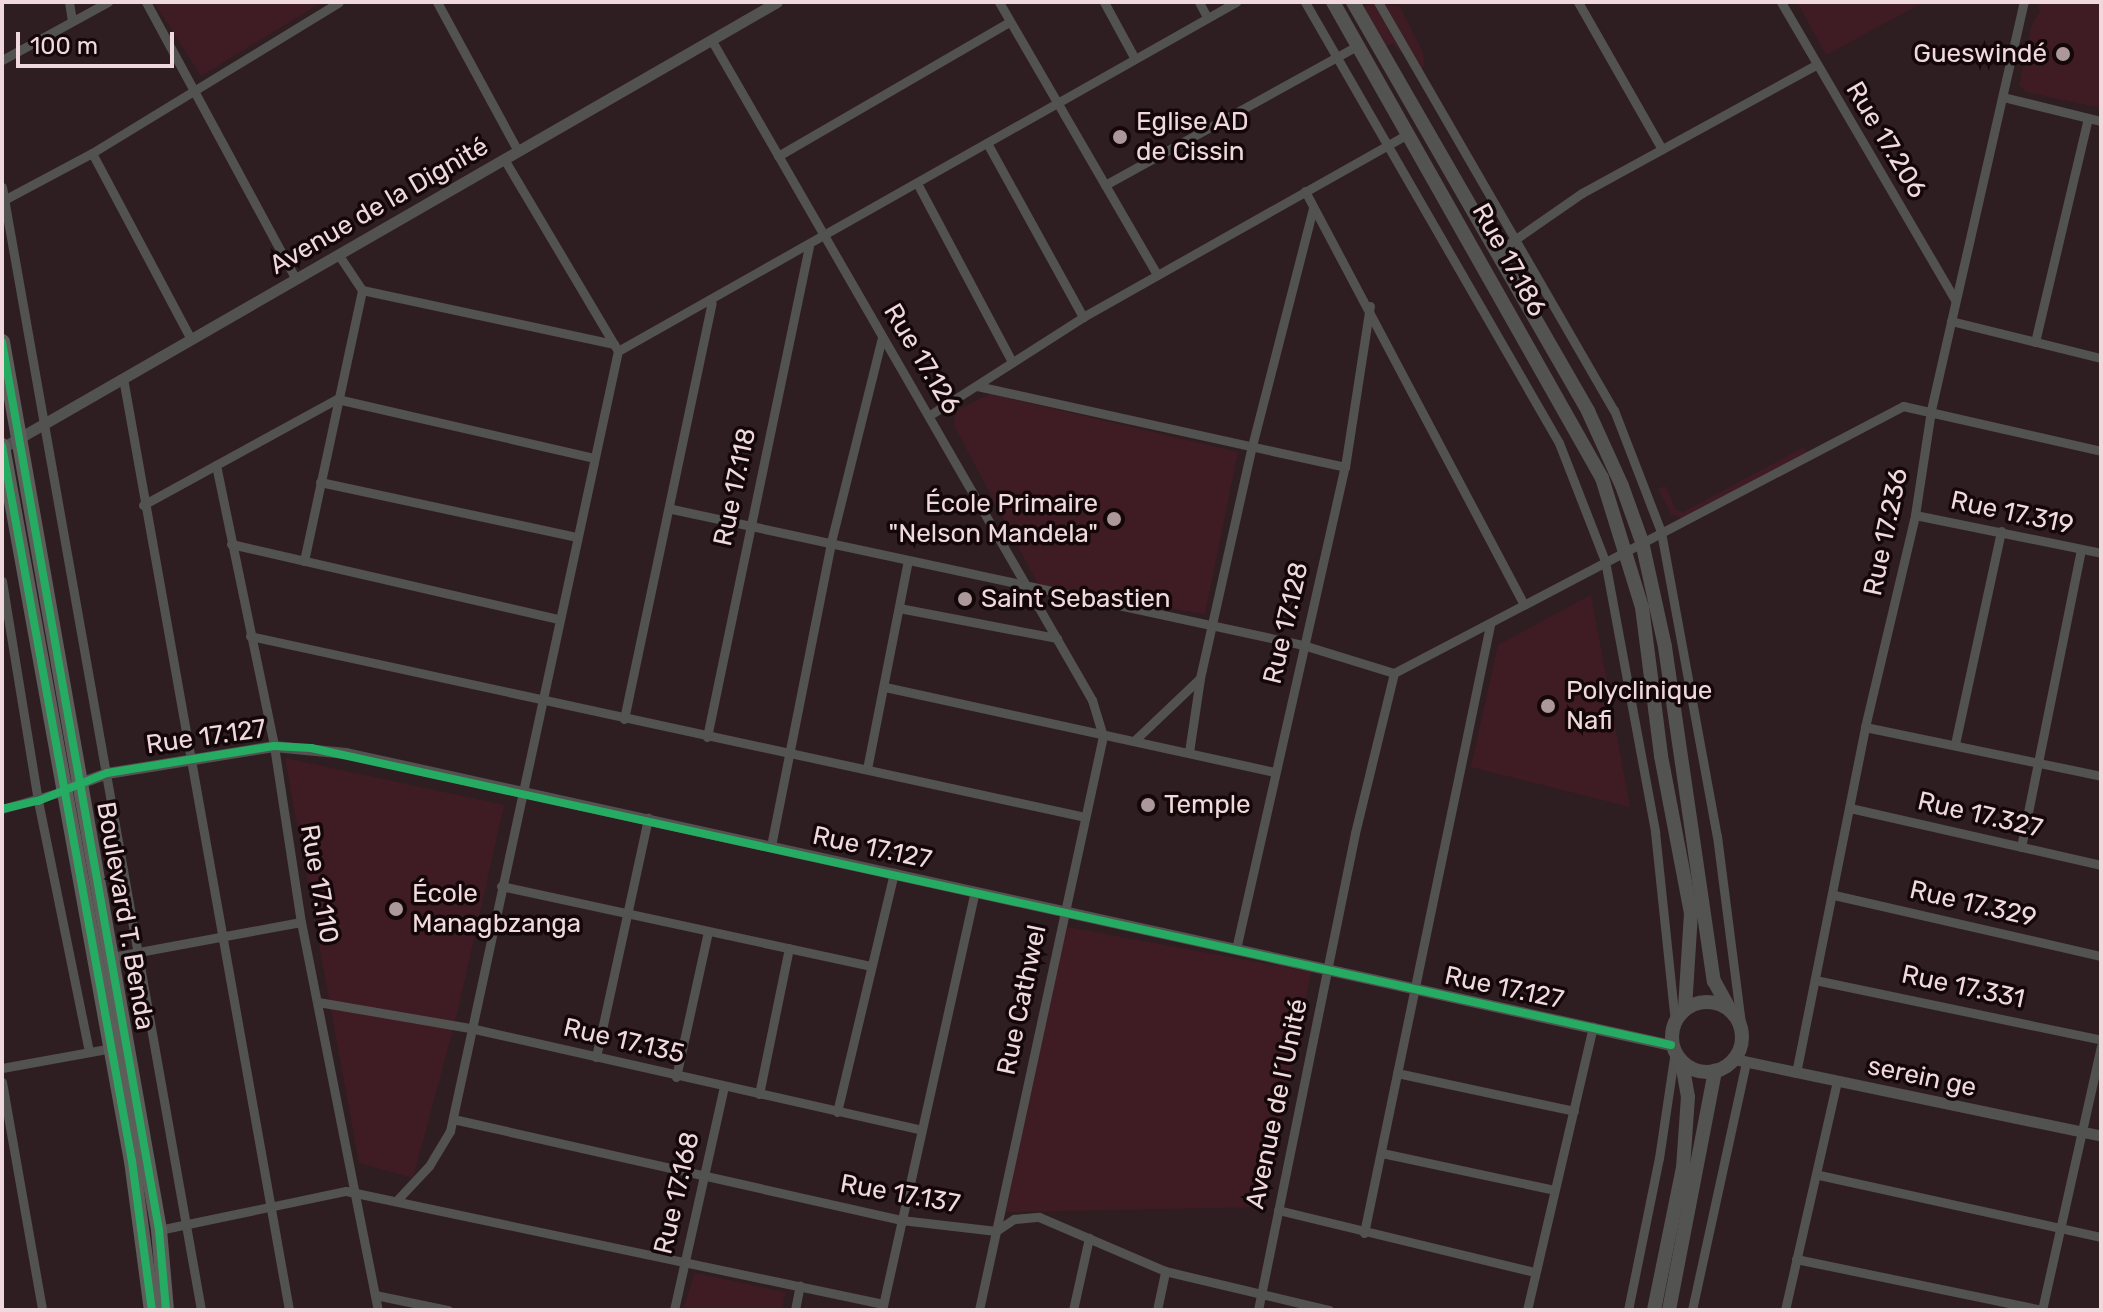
<!DOCTYPE html>
<meta charset="utf-8">
<style>
body{margin:0}
#map{position:relative;width:2103px;height:1312px;overflow:hidden;background:#2f1e21;font-family:Rubik,sans-serif}
div>[style]{position:absolute}
.built>*{inset:0;background:#3f1c23}
.minor>*{height:9px;margin:-4.5px;padding:0 4.5px;transform-origin:4.5px;border-radius:4.5px;background:#525250}
.tertiary>*{height:11px;margin:-5.5px;padding:0 5.5px;transform-origin:5.5px;border-radius:5.5px;background:#525250}
.secondary>*{height:14px;margin:-7px;padding:0 7px;transform-origin:7px;border-radius:7px;background:#535451}
.secondary>.ring{margin:-7px;padding:0;box-sizing:content-box;background:none;border:14px solid #535451;border-radius:50%}
.trunk>*{height:16px;margin:-8px;padding:0 8px;transform-origin:8px;border-radius:8px;background:#5c5e5a}
.cycleway>*{height:8px;margin:-4px;padding:0 4px;transform-origin:4px;border-radius:4px;background:#26ab63}
.dots>*{width:22px;height:22px;translate:-50% -50%;box-sizing:border-box;border:4px solid #140709;border-radius:50%}
span{translate:-50% -50%;white-space:nowrap;text-align:center;line-height:1.15;-webkit-text-stroke:7px #140709;paint-order:stroke}
.poi-label{font-size:26px;color:#f0d9dc}
.right{translate:-100% -50%;text-align:right}
.left{translate:0 -50%;text-align:left}
.street-label{font-size:26px;color:#f0d9dc}
.frame{position:absolute;inset:0;border:4px solid #f0d9dc;pointer-events:none}
.scale{position:absolute;left:16px;top:32px;width:158px;height:36px;box-sizing:border-box;border:4px solid #f0d9dc;border-top:0;padding-left:10px;font-size:24px;line-height:28px;white-space:nowrap;color:#f0d9dc;-webkit-text-stroke:6px #140709;paint-order:stroke}
</style>
<div id="map">
<div class="built">
<i style="clip-path:polygon(154px 2px,322px 2px,201px 76px)"></i>
<i style="clip-path:polygon(1374px 2px,1400px 7px,1422px 51px,1425px 65px,1418px 70px,1392px 43px,1383px 49px,1363px 8px)"></i>
<i style="clip-path:polygon(1797px 2px,1924px 2px,1826px 55px)"></i>
<i style="clip-path:polygon(2037px 2px,2101px 2px,2101px 108px,2026px 92px,2019px 85px,2032px 24px,2040px 12px)"></i>
<i style="clip-path:polygon(990px 394px,1238px 452px,1205px 614px,1039px 586px,954px 425px,956px 411px)"></i>
<i style="clip-path:polygon(1804px 447px,1808px 454px,1685px 520px,1671px 514px,1658px 489px,1665px 486px,1676px 510px,1683px 512px)"></i>
<i style="clip-path:polygon(1591px 595px,1630px 807px,1471px 767px,1498px 645px)"></i>
<i style="clip-path:polygon(285px 758px,504px 805px,457px 1014px,413px 1178px,359px 1163px)"></i>
<i style="clip-path:polygon(1062px 926px,1311px 972px,1263px 1207px,1006px 1212px)"></i>
<i style="clip-path:polygon(695px 1273px,785px 1292px,782px 1310px,683px 1310px)"></i>
</div>
<div class="minor">
<i style="left:69px;top:2px;width:19px;rotate:81deg"></i>
<i style="left:146px;top:2px;width:315px;rotate:61.6deg"></i>
<i style="left:437px;top:2px;width:170px;rotate:61.5deg"></i>
<i style="left:999px;top:2px;width:315px;rotate:59.9deg"></i>
<i style="left:1104px;top:2px;width:63px;rotate:61.4deg"></i>
<i style="left:1199px;top:2px;width:17px;rotate:62deg"></i>
<i style="left:1305px;top:2px;width:509px;rotate:60.06deg"></i>
<i style="left:1559px;top:443px;width:127px;rotate:68.7deg"></i>
<i style="left:1605px;top:561px;width:276px;rotate:79.5deg"></i>
<i style="left:1655px;top:832px;width:190px;rotate:84deg"></i>
<i style="left:1378px;top:2px;width:471px;rotate:60deg"></i>
<i style="left:1614px;top:410px;width:131px;rotate:68.9deg"></i>
<i style="left:1661px;top:532px;width:309px;rotate:79.6deg"></i>
<i style="left:1717px;top:836px;width:189px;rotate:82.7deg"></i>
<i style="left:1578px;top:2px;width:169px;rotate:60.3deg"></i>
<i style="left:1781px;top:2px;width:345px;rotate:59.7deg"></i>
<i style="left:712px;top:41px;width:761px;rotate:60.03deg"></i>
<i style="left:1092px;top:700px;width:38px;rotate:73deg"></i>
<i style="left:1103px;top:736px;width:587px;rotate:102.19deg"></i>
<i style="left:2px;top:60px;width:121px;rotate:-28.7deg"></i>
<i style="left:2003px;top:97px;width:101px;rotate:13.8deg"></i>
<i style="left:987px;top:143px;width:199px;rotate:61.1deg"></i>
<i style="left:92px;top:153px;width:211px;rotate:62deg"></i>
<i style="left:778px;top:156px;width:267px;rotate:-30.1deg"></i>
<i style="left:918px;top:185px;width:200px;rotate:62deg"></i>
<i style="left:1105px;top:185px;width:290px;rotate:-28.9deg"></i>
<i style="left:2px;top:187px;width:1140px;rotate:79.95deg"></i>
<i style="left:1305px;top:191px;width:466px;rotate:62.1deg"></i>
<i style="left:2px;top:201px;width:102px;rotate:-28.1deg"></i>
<i style="left:92px;top:153px;width:289px;rotate:-31.4deg"></i>
<i style="left:1497px;top:252px;width:103px;rotate:-34.8deg"></i>
<i style="left:1582px;top:193px;width:267px;rotate:-28.7deg"></i>
<i style="left:338px;top:254px;width:43px;rotate:56.3deg"></i>
<i style="left:362px;top:290px;width:258px;rotate:12.1deg"></i>
<i style="left:1951px;top:321px;width:154px;rotate:13.9deg"></i>
<i style="left:2035px;top:342px;width:230px;rotate:-76.7deg"></i>
<i style="left:618px;top:351px;width:710px;rotate:-29.45deg"></i>
<i style="left:123px;top:378px;width:947px;rotate:79.9deg"></i>
<i style="left:977px;top:386px;width:377px;rotate:12.4deg"></i>
<i style="left:930px;top:415px;width:182px;rotate:-32.6deg"></i>
<i style="left:1083px;top:317px;width:373px;rotate:-29.4deg"></i>
<i style="left:216px;top:465px;width:287px;rotate:78.3deg"></i>
<i style="left:274px;top:746px;width:178px;rotate:81.3deg"></i>
<i style="left:301px;top:922px;width:396px;rotate:78.8deg"></i>
<i style="left:320px;top:482px;width:262px;rotate:12.1deg"></i>
<i style="left:143px;top:505px;width:221px;rotate:-28.7deg"></i>
<i style="left:337px;top:399px;width:261px;rotate:12.9deg"></i>
<i style="left:672px;top:509px;width:645px;rotate:12.16deg"></i>
<i style="left:1303px;top:645px;width:95px;rotate:17.1deg"></i>
<i style="left:1394px;top:673px;width:575px;rotate:-27.68deg"></i>
<i style="left:1903px;top:406px;width:203px;rotate:12.8deg"></i>
<i style="left:1915px;top:515px;width:190px;rotate:11.5deg"></i>
<i style="left:231px;top:544px;width:336px;rotate:12.9deg"></i>
<i style="left:304px;top:561px;width:277px;rotate:-77.9deg"></i>
<i style="left:2px;top:581px;width:223px;rotate:80.7deg"></i>
<i style="left:38px;top:801px;width:256px;rotate:78.5deg"></i>
<i style="left:899px;top:608px;width:161px;rotate:10.8deg"></i>
<i style="left:250px;top:636px;width:854px;rotate:12.23deg"></i>
<i style="left:885px;top:687px;width:398px;rotate:12.3deg"></i>
<i style="left:624px;top:719px;width:425px;rotate:-78.1deg"></i>
<i style="left:1865px;top:727px;width:241px;rotate:11.7deg"></i>
<i style="left:707px;top:737px;width:501px;rotate:-78.26deg"></i>
<i style="left:1135px;top:740px;width:90px;rotate:-43.6deg"></i>
<i style="left:1955px;top:744px;width:218px;rotate:-77.8deg"></i>
<i style="left:1189px;top:752px;width:75px;rotate:-81.5deg"></i>
<i style="left:1200px;top:678px;width:238px;rotate:-77.4deg"></i>
<i style="left:1252px;top:446px;width:246px;rotate:-75.6deg"></i>
<i style="left:867px;top:769px;width:213px;rotate:-78.9deg"></i>
<i style="left:1850px;top:808px;width:257px;rotate:12.8deg"></i>
<i style="left:2px;top:809px;width:65px;rotate:-16.2deg"></i>
<i style="left:771px;top:846px;width:310px;rotate:-78.8deg"></i>
<i style="left:831px;top:542px;width:211px;rotate:-76deg"></i>
<i style="left:2021px;top:847px;width:304px;rotate:-78.6deg"></i>
<i style="left:501px;top:886px;width:379px;rotate:12.2deg"></i>
<i style="left:1834px;top:895px;width:274px;rotate:12.9deg"></i>
<i style="left:1236px;top:949px;width:494px;rotate:-77.3deg"></i>
<i style="left:1345px;top:467px;width:163px;rotate:-81.2deg"></i>
<i style="left:112px;top:957px;width:192px;rotate:-10.5deg"></i>
<i style="left:1815px;top:980px;width:292px;rotate:11.8deg"></i>
<i style="left:318px;top:1002px;width:154px;rotate:9.7deg"></i>
<i style="left:470px;top:1028px;width:461px;rotate:12.7deg"></i>
<i style="left:596px;top:1057px;width:245px;rotate:-77.7deg"></i>
<i style="left:2px;top:1068px;width:112px;rotate:-10.3deg"></i>
<i style="left:1397px;top:1073px;width:181px;rotate:12.1deg"></i>
<i style="left:1796px;top:1073px;width:353px;rotate:-78.7deg"></i>
<i style="left:1865px;top:727px;width:218px;rotate:-76.7deg"></i>
<i style="left:1915px;top:515px;width:106px;rotate:-81.3deg"></i>
<i style="left:1931px;top:410px;width:418px;rotate:-77.2deg"></i>
<i style="left:676px;top:1077px;width:149px;rotate:-77.6deg"></i>
<i style="left:2px;top:1082px;width:231px;rotate:80deg"></i>
<i style="left:759px;top:1094px;width:149px;rotate:-78.4deg"></i>
<i style="left:837px;top:1112px;width:246px;rotate:-76.6deg"></i>
<i style="left:453px;top:1119px;width:459px;rotate:12.7deg"></i>
<i style="left:901px;top:1220px;width:96px;rotate:6.6deg"></i>
<i style="left:996px;top:1231px;width:22px;rotate:-34deg"></i>
<i style="left:1014px;top:1219px;width:25px;rotate:-5deg"></i>
<i style="left:1039px;top:1217px;width:137px;rotate:23.2deg"></i>
<i style="left:1165px;top:1271px;width:169px;rotate:13.4deg"></i>
<i style="left:1382px;top:1153px;width:176px;rotate:12.1deg"></i>
<i style="left:1819px;top:1175px;width:289px;rotate:12.4deg"></i>
<i style="left:398px;top:1199px;width:45px;rotate:-46.8deg"></i>
<i style="left:429px;top:1166px;width:41px;rotate:-59deg"></i>
<i style="left:450px;top:1131px;width:798px;rotate:-77.85deg"></i>
<i style="left:618px;top:351px;width:223px;rotate:-120.7deg"></i>
<i style="left:1278px;top:1210px;width:264px;rotate:13.6deg"></i>
<i style="left:159px;top:1230px;width:191px;rotate:-11.8deg"></i>
<i style="left:346px;top:1191px;width:549px;rotate:11.88deg"></i>
<i style="left:1364px;top:1233px;width:621px;rotate:-78.29deg"></i>
<i style="left:1796px;top:1259px;width:251px;rotate:11.7deg"></i>
<i style="left:375px;top:1295px;width:75px;rotate:11.6deg"></i>
<i style="left:674px;top:1310px;width:229px;rotate:-77.4deg"></i>
<i style="left:795px;top:1310px;width:25px;rotate:-79deg"></i>
<i style="left:882px;top:1310px;width:429px;rotate:-77.5deg"></i>
<i style="left:1073px;top:1310px;width:74px;rotate:-77.5deg"></i>
<i style="left:1157px;top:1310px;width:40px;rotate:-78deg"></i>
<i style="left:1258px;top:1310px;width:487px;rotate:-78.5deg"></i>
<i style="left:1355px;top:833px;width:165px;rotate:-76.3deg"></i>
<i style="left:1527px;top:1310px;width:291px;rotate:-76.9deg"></i>
<i style="left:1628px;top:1310px;width:155px;rotate:-78.5deg"></i>
<i style="left:1659px;top:1158px;width:108px;rotate:-81.5deg"></i>
<i style="left:1692px;top:1310px;width:254px;rotate:-77.7deg"></i>
<i style="left:1785px;top:1310px;width:234px;rotate:-77.2deg"></i>
<i style="left:2042px;top:1310px;width:270px;rotate:-77.4deg"></i>
</div>
<div class="tertiary">
<i style="left:2px;top:448px;width:894px;rotate:-29.92deg"></i>
<i style="left:74px;top:785px;width:35px;rotate:-20deg"></i>
<i style="left:107px;top:773px;width:169px;rotate:-9.2deg"></i>
<i style="left:274px;top:746px;width:72px;rotate:5.6deg"></i>
<i style="left:346px;top:753px;width:1357px;rotate:12.43deg"></i>
<i style="left:1734px;top:1059px;width:375px;rotate:11.8deg"></i>
</div>
<div class="secondary">
<i style="left:1333px;top:2px;width:547px;rotate:60.53deg"></i>
<i style="left:1602px;top:478px;width:135px;rotate:72.8deg"></i>
<i style="left:1642px;top:607px;width:150px;rotate:82.7deg"></i>
<i style="left:1661px;top:756px;width:160px;rotate:79.2deg"></i>
<i style="left:1691px;top:913px;width:96px;rotate:93.6deg"></i>
<i style="left:1353px;top:2px;width:472px;rotate:60.1deg"></i>
<i style="left:1588px;top:411px;width:82px;rotate:65.6deg"></i>
<i style="left:1622px;top:486px;width:59px;rotate:70.3deg"></i>
<i style="left:1642px;top:542px;width:107px;rotate:77.6deg"></i>
<i style="left:1665px;top:647px;width:338px;rotate:81.7deg"></i>
<i style="left:1714px;top:981px;width:31px;rotate:61deg"></i>
<i class="ring" style="left:1672px;top:1002px;width:56px;height:56px"></i>
<i style="left:1654px;top:1310px;width:145px;rotate:-78.5deg"></i>
<i style="left:1683px;top:1168px;width:71px;rotate:-86deg"></i>
<i style="left:1688px;top:1097px;width:35px;rotate:-100deg"></i>
<i style="left:1669px;top:1310px;width:244px;rotate:-79.1deg"></i>
</div>
<div class="trunk">
<i style="left:2px;top:342px;width:902px;rotate:79.97deg"></i>
<i style="left:159px;top:1230px;width:80px;rotate:85deg"></i>
<i style="left:2px;top:446px;width:727px;rotate:79.7deg"></i>
<i style="left:132px;top:1161px;width:150px;rotate:82.4deg"></i>
</div>
<div class="cycleway">
<i style="left:2px;top:342px;width:902px;rotate:79.97deg"></i>
<i style="left:159px;top:1230px;width:80px;rotate:85deg"></i>
<i style="left:2px;top:446px;width:727px;rotate:79.7deg"></i>
<i style="left:132px;top:1161px;width:150px;rotate:82.4deg"></i>
<i style="left:2px;top:809px;width:37px;rotate:-13deg"></i>
<i style="left:38px;top:801px;width:74px;rotate:-22.1deg"></i>
<i style="left:107px;top:773px;width:169px;rotate:-9.2deg"></i>
<i style="left:274px;top:746px;width:37px;rotate:3deg"></i>
<i style="left:311px;top:748px;width:1392px;rotate:12.32deg"></i>
</div>
<div class="dots">
<i style="left:2063px;top:54px;background:#ac989b"></i>
<i style="left:1120px;top:137px;background:#ac989b"></i>
<i style="left:1114px;top:519px;background:#ac989b"></i>
<i style="left:965px;top:599px;background:#ac989b"></i>
<i style="left:1548px;top:706px;background:#ac989b"></i>
<i style="left:1148px;top:805px;background:#ac989b"></i>
<i style="left:396px;top:909px;background:#ac989b"></i>
</div>
<div class="poi-label">
<span class="right" style="left:2047px;top:54px">Gueswindé</span>
<span class="left" style="left:1136px;top:137px">Eglise AD<br>de Cissin</span>
<span class="right" style="left:1098px;top:519px">École Primaire<br>"Nelson Mandela"</span>
<span class="left" style="left:981px;top:599px">Saint Sebastien</span>
<span class="left" style="left:1566px;top:706px">Polyclinique<br>Nafi</span>
<span class="left" style="left:1164px;top:805px">Temple</span>
<span class="left" style="left:412px;top:909px">École<br>Managbzanga</span>
</div>
<div class="street-label">
<span style="left:1886px;top:140px;rotate:59deg">Rue 17.206</span>
<span style="left:379px;top:206px;rotate:-30deg">Avenue de la Dignité</span>
<span style="left:1509px;top:260px;rotate:61deg">Rue 17.186</span>
<span style="left:922px;top:359px;rotate:59deg">Rue 17.126</span>
<span style="left:735px;top:487px;rotate:-78deg">Rue 17.118</span>
<span style="left:2012px;top:513px;rotate:12deg">Rue 17.319</span>
<span style="left:1886px;top:532px;rotate:-78deg">Rue 17.236</span>
<span style="left:1286px;top:623px;rotate:-77deg">Rue 17.128</span>
<span style="left:206px;top:737px;rotate:-8deg">Rue 17.127</span>
<span style="left:1980px;top:815px;rotate:13deg">Rue 17.327</span>
<span style="left:872px;top:848px;rotate:12deg">Rue 17.127</span>
<span style="left:319px;top:884px;rotate:80deg">Rue 17.110</span>
<span style="left:1973px;top:904px;rotate:13deg">Rue 17.329</span>
<span style="left:125px;top:916px;rotate:80deg">Boulevard T. Benda</span>
<span style="left:1963px;top:987px;rotate:12deg">Rue 17.331</span>
<span style="left:1504px;top:988px;rotate:12deg">Rue 17.127</span>
<span style="left:1022px;top:1000px;rotate:-78deg">Rue Cathwel</span>
<span style="left:624px;top:1041px;rotate:13deg">Rue 17.135</span>
<span style="left:1922px;top:1077px;rotate:12deg">serein ge</span>
<span style="left:1277px;top:1104px;rotate:-78deg">Avenue de l´Unité</span>
<span style="left:677px;top:1193px;rotate:-77deg">Rue 17.168</span>
<span style="left:900px;top:1194px;rotate:10deg">Rue 17.137</span>
</div>
<div class="frame"></div>
<div class="scale">100 m</div>
</div>
